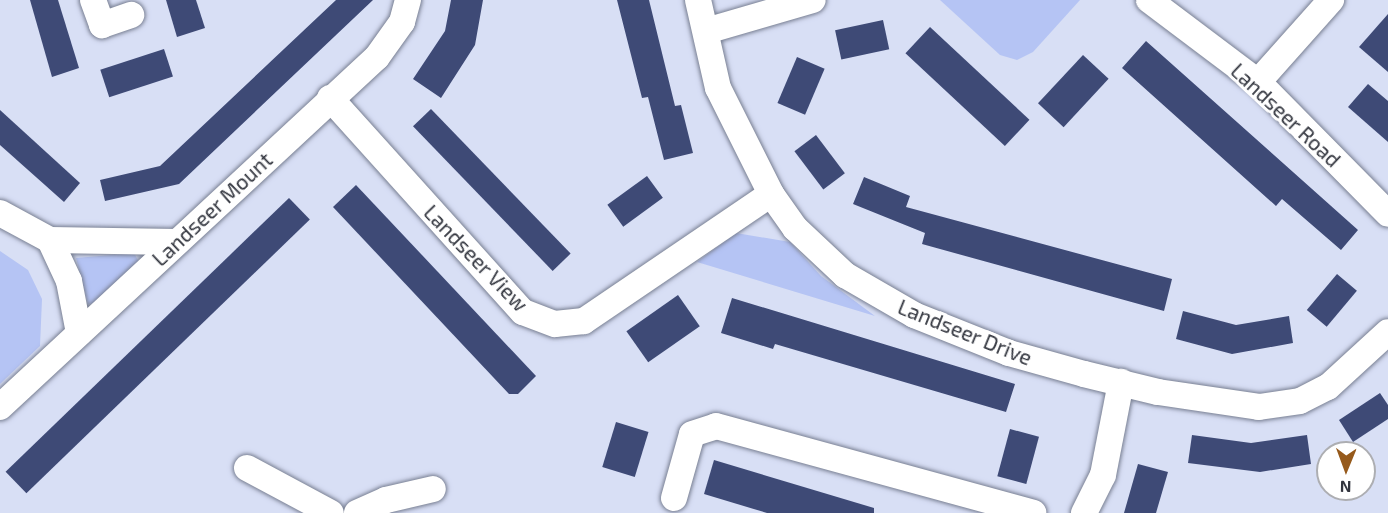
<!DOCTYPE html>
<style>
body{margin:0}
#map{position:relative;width:1388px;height:513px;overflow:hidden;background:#d8dff5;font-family:"Exo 2",sans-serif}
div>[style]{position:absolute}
.green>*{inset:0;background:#b5c4f4}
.building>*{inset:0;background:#3e4a76;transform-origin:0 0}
.roads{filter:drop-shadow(0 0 2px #787f92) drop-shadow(0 0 2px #787f92)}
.street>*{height:26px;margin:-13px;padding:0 13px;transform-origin:13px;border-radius:13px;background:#fff}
span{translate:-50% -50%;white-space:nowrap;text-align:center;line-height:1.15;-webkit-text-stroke:6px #fff;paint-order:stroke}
.street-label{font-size:21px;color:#32353e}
.north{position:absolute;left:1316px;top:441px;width:60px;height:60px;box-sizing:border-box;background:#fff;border:2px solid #adaeb2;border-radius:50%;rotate:181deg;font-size:16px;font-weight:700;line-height:24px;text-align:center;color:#32353e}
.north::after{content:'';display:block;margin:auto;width:21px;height:27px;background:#965a1c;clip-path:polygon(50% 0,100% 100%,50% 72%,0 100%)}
</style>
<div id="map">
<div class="green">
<i style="clip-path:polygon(940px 0,1080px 0,1033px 52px,1017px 60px,1000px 55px)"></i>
<i style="clip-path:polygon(736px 233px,790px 242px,821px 276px,875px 316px,697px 262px)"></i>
<i style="clip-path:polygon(0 251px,28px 270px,42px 299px,40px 346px,0 384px)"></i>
<i style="clip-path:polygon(134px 253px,139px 262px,94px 303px,88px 304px,76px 258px)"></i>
</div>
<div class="building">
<i style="clip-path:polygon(30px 0,58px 0,79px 68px,52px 77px)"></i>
<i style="clip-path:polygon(166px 0,196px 0,205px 28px,177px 37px)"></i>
<i style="clip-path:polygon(336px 0,373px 0,179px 184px,105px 201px,100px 180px,160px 166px)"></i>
<i style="clip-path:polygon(451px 0,483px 0,475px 45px,441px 98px,413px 79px,445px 31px)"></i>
<i style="clip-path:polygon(617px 0,649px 0,675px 106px,681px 105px,693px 153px,664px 160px,648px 97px,642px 98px)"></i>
<i style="clip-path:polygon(1388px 14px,1388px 72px,1359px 47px)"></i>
<i style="left:883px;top:20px;width:30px;height:49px;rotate:78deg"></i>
<i style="left:930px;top:27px;width:136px;height:36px;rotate:43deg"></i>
<i style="clip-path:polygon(1146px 41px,1358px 230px,1341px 250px,1282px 199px,1276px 206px,1122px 68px)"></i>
<i style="left:164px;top:49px;width:29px;height:67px;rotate:72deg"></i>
<i style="left:1083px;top:55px;width:35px;height:66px;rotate:43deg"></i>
<i style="left:797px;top:57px;width:30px;height:50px;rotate:23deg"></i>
<i style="clip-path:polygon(1368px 84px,1388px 101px,1388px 142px,1348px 107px)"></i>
<i style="left:431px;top:109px;width:201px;height:25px;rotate:46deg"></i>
<i style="clip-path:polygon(0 110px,80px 183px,64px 202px,0 145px)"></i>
<i style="left:816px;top:135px;width:48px;height:27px;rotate:53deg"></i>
<i style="left:647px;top:176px;width:27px;height:49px;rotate:54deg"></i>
<i style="clip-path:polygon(864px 177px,910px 196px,906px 207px,1172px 279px,1164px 311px,922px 244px,925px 233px,853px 204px)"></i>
<i style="clip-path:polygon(356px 185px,536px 376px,518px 394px,509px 394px,333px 207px)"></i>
<i style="left:289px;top:198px;width:30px;height:394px;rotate:46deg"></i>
<i style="left:1337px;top:274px;width:26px;height:47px;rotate:40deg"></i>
<i style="left:678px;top:295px;width:38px;height:63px;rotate:55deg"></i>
<i style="clip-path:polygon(732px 298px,1015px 384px,1006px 412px,775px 344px,773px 349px,721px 333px)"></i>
<i style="clip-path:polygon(1183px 311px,1236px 325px,1289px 316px,1293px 343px,1232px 354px,1176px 339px)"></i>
<i style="clip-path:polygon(1380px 393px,1388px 405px,1388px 419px,1353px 442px,1339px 420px)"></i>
<i style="left:616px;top:422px;width:34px;height:47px;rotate:17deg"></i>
<i style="left:1010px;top:429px;width:30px;height:49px;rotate:15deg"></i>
<i style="clip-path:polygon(1192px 435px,1251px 443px,1307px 435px,1311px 464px,1260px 472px,1188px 463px)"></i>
<i style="clip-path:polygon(714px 460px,874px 508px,874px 513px,767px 513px,704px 494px)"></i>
<i style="clip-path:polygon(1138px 464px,1168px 472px,1156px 513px,1124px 513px)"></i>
</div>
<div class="roads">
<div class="street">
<i style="left:93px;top:0;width:27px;rotate:70deg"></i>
<i style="left:102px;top:25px;width:31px;rotate:-19deg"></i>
<i style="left:698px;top:0;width:90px;rotate:77.2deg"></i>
<i style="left:718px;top:88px;width:119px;rotate:63.4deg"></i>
<i style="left:771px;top:194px;width:42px;rotate:54.8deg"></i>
<i style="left:795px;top:228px;width:69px;rotate:43.2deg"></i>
<i style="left:845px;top:275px;width:80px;rotate:30.1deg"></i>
<i style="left:914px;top:315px;width:102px;rotate:21.8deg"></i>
<i style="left:1009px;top:353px;width:78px;rotate:15.6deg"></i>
<i style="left:1084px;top:374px;width:76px;rotate:13.7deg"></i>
<i style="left:1158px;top:392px;width:102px;rotate:8.4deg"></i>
<i style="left:1259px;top:407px;width:41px;rotate:-8.3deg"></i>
<i style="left:1300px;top:401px;width:31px;rotate:-27deg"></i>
<i style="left:1328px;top:387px;width:81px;rotate:-42.5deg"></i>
<i style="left:1149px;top:0;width:136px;rotate:37deg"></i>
<i style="left:1258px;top:82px;width:185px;rotate:45.4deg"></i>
<i style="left:706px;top:31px;width:111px;rotate:-16.2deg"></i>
<i style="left:1258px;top:82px;width:110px;rotate:-48.3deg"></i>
<i style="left:330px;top:98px;width:288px;rotate:48deg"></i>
<i style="left:523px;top:312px;width:34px;rotate:21deg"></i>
<i style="left:555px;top:324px;width:29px;rotate:-6deg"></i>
<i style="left:584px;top:321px;width:226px;rotate:-34.2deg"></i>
<i style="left:0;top:213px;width:57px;rotate:28.4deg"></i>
<i style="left:79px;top:333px;width:53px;rotate:-100.9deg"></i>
<i style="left:69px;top:281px;width:45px;rotate:-114.9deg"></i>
<i style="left:50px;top:240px;width:127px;rotate:0.9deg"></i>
<i style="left:0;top:407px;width:514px;rotate:-42.87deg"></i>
<i style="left:377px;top:57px;width:43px;rotate:-54.5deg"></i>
<i style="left:402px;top:22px;width:23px;rotate:-75deg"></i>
<i style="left:247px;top:468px;width:95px;rotate:28.2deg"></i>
<i style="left:674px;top:498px;width:66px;rotate:-74.3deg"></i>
<i style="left:692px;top:434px;width:25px;rotate:-18deg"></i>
<i style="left:716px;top:426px;width:329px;rotate:15.3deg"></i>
<i style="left:357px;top:513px;width:32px;rotate:-24deg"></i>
<i style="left:386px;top:500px;width:48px;rotate:-13.2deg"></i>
<i style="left:1084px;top:513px;width:42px;rotate:-63.4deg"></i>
<i style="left:1103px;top:475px;width:95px;rotate:-79deg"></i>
</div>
</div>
<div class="street-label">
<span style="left:1286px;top:115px;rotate:43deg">Landseer Road</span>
<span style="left:212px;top:209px;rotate:-43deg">Landseer Mount</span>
<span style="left:476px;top:258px;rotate:46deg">Landseer View</span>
<span style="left:965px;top:332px;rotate:22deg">Landseer Drive</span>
</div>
<div class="north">N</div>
</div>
